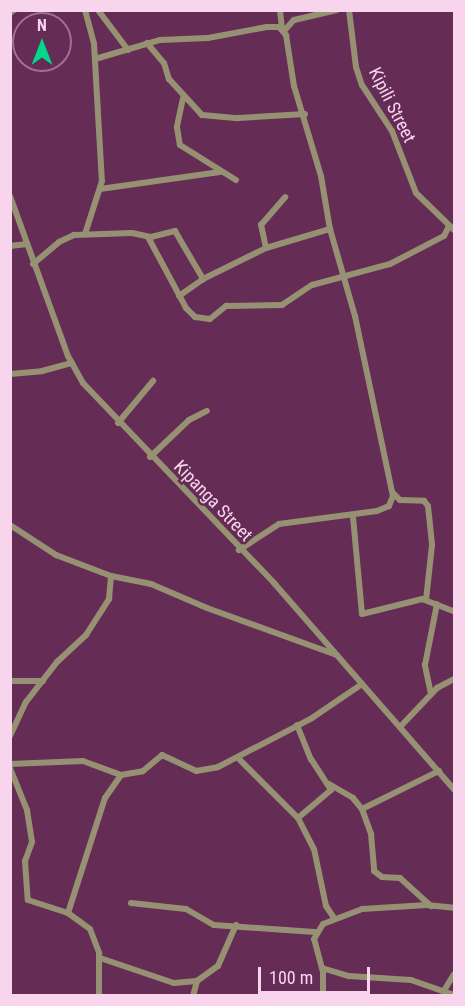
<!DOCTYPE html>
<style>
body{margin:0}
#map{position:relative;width:465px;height:1006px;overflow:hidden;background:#652c56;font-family:"Roboto Condensed",sans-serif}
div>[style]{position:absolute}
.minor>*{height:6px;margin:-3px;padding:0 3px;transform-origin:3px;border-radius:3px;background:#979173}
span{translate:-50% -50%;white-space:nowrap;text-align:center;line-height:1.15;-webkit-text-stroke:5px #652c56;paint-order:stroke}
.street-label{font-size:18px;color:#f8d5ec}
.frame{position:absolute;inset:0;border:12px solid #f8d5ec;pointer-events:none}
.north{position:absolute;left:12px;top:12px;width:60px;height:60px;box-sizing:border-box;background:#652c56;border:2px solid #a07092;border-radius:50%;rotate:0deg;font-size:16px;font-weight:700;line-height:24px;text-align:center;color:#f8d5ec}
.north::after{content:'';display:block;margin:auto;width:21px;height:27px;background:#00d98c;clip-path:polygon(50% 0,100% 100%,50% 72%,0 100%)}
.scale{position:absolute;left:258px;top:967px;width:112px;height:27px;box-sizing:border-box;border:3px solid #f8d5ec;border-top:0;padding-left:8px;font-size:18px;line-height:21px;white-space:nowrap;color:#f8d5ec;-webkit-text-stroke:4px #652c56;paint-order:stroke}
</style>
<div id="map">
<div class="minor">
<i style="left:85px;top:10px;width:35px;rotate:75deg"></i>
<i style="left:94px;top:44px;width:137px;rotate:86.7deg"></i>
<i style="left:102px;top:181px;width:56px;rotate:107.8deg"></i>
<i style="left:98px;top:10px;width:50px;rotate:53.1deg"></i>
<i style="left:280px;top:10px;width:19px;rotate:84deg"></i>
<i style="left:349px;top:10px;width:57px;rotate:83deg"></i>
<i style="left:356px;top:67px;width:19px;rotate:72deg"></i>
<i style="left:362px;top:85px;width:55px;rotate:56.9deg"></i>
<i style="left:392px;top:131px;width:66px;rotate:68.8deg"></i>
<i style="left:416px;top:193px;width:53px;rotate:44.2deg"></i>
<i style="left:10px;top:13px;width:5px;rotate:-37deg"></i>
<i style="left:284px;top:31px;width:15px;rotate:-48deg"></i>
<i style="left:294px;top:20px;width:44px;rotate:-13.1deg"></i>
<i style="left:147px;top:43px;width:26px;rotate:50deg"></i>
<i style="left:164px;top:63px;width:17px;rotate:73deg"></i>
<i style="left:169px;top:79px;width:49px;rotate:47.5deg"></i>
<i style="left:202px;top:115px;width:36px;rotate:5deg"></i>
<i style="left:238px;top:118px;width:67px;rotate:-3.4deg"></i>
<i style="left:95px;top:59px;width:68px;rotate:-16.3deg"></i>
<i style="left:160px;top:40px;width:48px;rotate:-2.4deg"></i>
<i style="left:208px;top:38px;width:60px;rotate:-10.6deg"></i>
<i style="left:267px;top:27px;width:12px"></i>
<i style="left:279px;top:27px;width:11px;rotate:49deg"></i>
<i style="left:286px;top:35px;width:52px;rotate:81.1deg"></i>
<i style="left:294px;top:86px;width:94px;rotate:73.3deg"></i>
<i style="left:321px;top:176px;width:54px;rotate:80.4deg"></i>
<i style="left:330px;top:229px;width:91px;rotate:74deg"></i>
<i style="left:355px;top:316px;width:184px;rotate:78.1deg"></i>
<i style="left:393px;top:496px;width:11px;rotate:112deg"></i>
<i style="left:389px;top:506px;width:13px;rotate:157deg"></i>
<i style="left:377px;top:511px;width:99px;rotate:172.4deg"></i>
<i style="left:279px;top:524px;width:48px;rotate:147deg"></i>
<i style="left:183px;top:98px;width:30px;rotate:102deg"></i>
<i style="left:177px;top:127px;width:18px;rotate:81deg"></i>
<i style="left:180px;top:145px;width:66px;rotate:32deg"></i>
<i style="left:100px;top:189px;width:121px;rotate:-8.1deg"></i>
<i style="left:10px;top:196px;width:170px;rotate:70.1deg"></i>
<i style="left:68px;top:356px;width:31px;rotate:61deg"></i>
<i style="left:83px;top:383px;width:277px;rotate:46.3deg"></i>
<i style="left:274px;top:583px;width:274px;rotate:48.9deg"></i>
<i style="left:148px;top:237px;width:81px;rotate:61.8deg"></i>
<i style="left:186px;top:308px;width:13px;rotate:45deg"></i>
<i style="left:195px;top:317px;width:15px;rotate:8deg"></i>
<i style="left:210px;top:319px;width:21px;rotate:-39deg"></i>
<i style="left:226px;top:306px;width:56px;rotate:-1deg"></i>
<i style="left:282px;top:305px;width:36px;rotate:-34deg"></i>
<i style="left:312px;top:285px;width:81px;rotate:-15.1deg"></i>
<i style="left:390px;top:264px;width:61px;rotate:-27.4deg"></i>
<i style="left:444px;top:236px;width:11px;rotate:-63deg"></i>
<i style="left:10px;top:246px;width:17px;rotate:-7deg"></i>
<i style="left:266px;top:248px;width:24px;rotate:-102deg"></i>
<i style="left:261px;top:225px;width:37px;rotate:-49deg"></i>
<i style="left:33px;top:264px;width:34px;rotate:-40deg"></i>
<i style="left:59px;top:242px;width:17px;rotate:-25deg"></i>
<i style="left:74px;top:235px;width:58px;rotate:-2deg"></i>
<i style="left:132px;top:233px;width:19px;rotate:12deg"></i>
<i style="left:151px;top:237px;width:25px;rotate:-14deg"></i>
<i style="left:175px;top:231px;width:56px;rotate:59.7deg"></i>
<i style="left:179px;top:296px;width:29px;rotate:-35deg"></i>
<i style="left:203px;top:279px;width:70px;rotate:-26.2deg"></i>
<i style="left:266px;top:248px;width:67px;rotate:-16.5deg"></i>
<i style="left:10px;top:374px;width:32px;rotate:-5deg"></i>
<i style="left:42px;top:371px;width:31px;rotate:-15deg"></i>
<i style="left:118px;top:423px;width:55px;rotate:-50.2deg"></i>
<i style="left:150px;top:457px;width:54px;rotate:-43.5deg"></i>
<i style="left:189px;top:420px;width:20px;rotate:-27deg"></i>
<i style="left:393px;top:493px;width:10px;rotate:45deg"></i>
<i style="left:400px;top:500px;width:24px;rotate:2deg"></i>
<i style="left:424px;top:501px;width:6px;rotate:51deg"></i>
<i style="left:428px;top:506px;width:39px;rotate:84deg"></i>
<i style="left:432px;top:545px;width:55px;rotate:96.2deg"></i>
<i style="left:353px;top:517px;width:97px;rotate:84.7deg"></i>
<i style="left:362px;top:614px;width:62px;rotate:-14deg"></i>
<i style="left:422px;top:599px;width:34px;rotate:21deg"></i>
<i style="left:10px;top:525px;width:55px;rotate:33.1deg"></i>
<i style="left:56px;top:555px;width:59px;rotate:20.9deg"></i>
<i style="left:111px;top:576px;width:41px;rotate:11.3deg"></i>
<i style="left:151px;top:584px;width:61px;rotate:23.2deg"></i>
<i style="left:207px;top:608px;width:138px;rotate:19.9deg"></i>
<i style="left:10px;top:681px;width:33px"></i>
<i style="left:431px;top:694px;width:30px;rotate:-102deg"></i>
<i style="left:425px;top:665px;width:62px;rotate:-78.9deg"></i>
<i style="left:297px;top:725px;width:37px;rotate:68deg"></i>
<i style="left:311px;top:759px;width:37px;rotate:57deg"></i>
<i style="left:331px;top:790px;width:43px;rotate:139.7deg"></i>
<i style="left:400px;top:727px;width:54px;rotate:-46.5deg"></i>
<i style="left:437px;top:688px;width:19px;rotate:-28deg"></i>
<i style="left:10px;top:736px;width:38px;rotate:-65deg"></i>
<i style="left:26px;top:702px;width:51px;rotate:-52.2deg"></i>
<i style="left:57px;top:662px;width:40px;rotate:-43deg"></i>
<i style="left:86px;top:635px;width:43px;rotate:-57.4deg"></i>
<i style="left:109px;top:599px;width:23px;rotate:-85deg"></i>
<i style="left:238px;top:758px;width:85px;rotate:45deg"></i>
<i style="left:298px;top:818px;width:35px;rotate:63deg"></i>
<i style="left:314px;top:849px;width:58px;rotate:78.1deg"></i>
<i style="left:326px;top:906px;width:14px;rotate:56deg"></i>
<i style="left:10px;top:764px;width:73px;rotate:-2.4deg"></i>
<i style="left:83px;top:761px;width:40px;rotate:20.2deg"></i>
<i style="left:121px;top:775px;width:22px;rotate:-10deg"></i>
<i style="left:143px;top:771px;width:25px;rotate:-40deg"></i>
<i style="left:162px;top:755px;width:38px;rotate:25deg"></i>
<i style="left:196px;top:771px;width:22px;rotate:-10deg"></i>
<i style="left:218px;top:767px;width:106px;rotate:-27.5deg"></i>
<i style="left:312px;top:718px;width:60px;rotate:-34.2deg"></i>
<i style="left:10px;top:768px;width:45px;rotate:68deg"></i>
<i style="left:27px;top:810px;width:32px;rotate:81deg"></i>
<i style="left:32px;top:842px;width:20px;rotate:110deg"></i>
<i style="left:25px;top:861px;width:39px;rotate:86deg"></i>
<i style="left:28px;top:900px;width:42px;rotate:18deg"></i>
<i style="left:68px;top:913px;width:27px;rotate:36deg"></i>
<i style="left:90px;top:929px;width:26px;rotate:69deg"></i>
<i style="left:99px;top:953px;width:43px;rotate:90deg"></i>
<i style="left:329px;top:784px;width:28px;rotate:30deg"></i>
<i style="left:353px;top:798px;width:14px;rotate:51deg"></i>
<i style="left:362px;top:809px;width:27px;rotate:70deg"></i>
<i style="left:371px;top:834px;width:37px;rotate:85deg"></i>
<i style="left:374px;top:871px;width:10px;rotate:37deg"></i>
<i style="left:382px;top:877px;width:18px;rotate:3deg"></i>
<i style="left:400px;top:878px;width:42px;rotate:42.1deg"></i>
<i style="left:362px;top:809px;width:86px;rotate:-26.3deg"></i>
<i style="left:131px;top:903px;width:55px;rotate:6.2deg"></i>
<i style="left:186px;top:909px;width:32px;rotate:30deg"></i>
<i style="left:214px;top:925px;width:101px;rotate:4deg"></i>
<i style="left:68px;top:913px;width:121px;rotate:-72.2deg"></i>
<i style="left:105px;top:798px;width:28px;rotate:-55deg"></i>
<i style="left:100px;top:958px;width:78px;rotate:18.7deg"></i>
<i style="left:174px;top:983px;width:23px;rotate:-5deg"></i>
<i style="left:322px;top:968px;width:28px;rotate:17deg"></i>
<i style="left:349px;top:976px;width:62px;rotate:3.7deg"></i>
<i style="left:411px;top:980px;width:46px;rotate:19.2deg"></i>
<i style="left:445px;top:989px;width:17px;rotate:-59deg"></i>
<i style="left:193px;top:996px;width:16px;rotate:-75deg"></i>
<i style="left:197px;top:981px;width:26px;rotate:-36deg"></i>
<i style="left:218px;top:966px;width:45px;rotate:-66.3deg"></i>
<i style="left:323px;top:996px;width:24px;rotate:-90deg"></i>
<i style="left:323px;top:972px;width:34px;rotate:-105deg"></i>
<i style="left:314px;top:939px;width:17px;rotate:-59deg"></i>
<i style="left:323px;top:924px;width:42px;rotate:-21deg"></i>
<i style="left:362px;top:909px;width:65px;rotate:-3.5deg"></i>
<i style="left:427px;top:905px;width:27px;rotate:6deg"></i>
</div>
<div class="street-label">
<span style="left:392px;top:105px;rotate:63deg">Kipili Street</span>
<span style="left:213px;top:501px;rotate:46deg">Kipanga Street</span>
</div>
<div class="frame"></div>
<div class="north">N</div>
<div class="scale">100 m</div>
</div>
